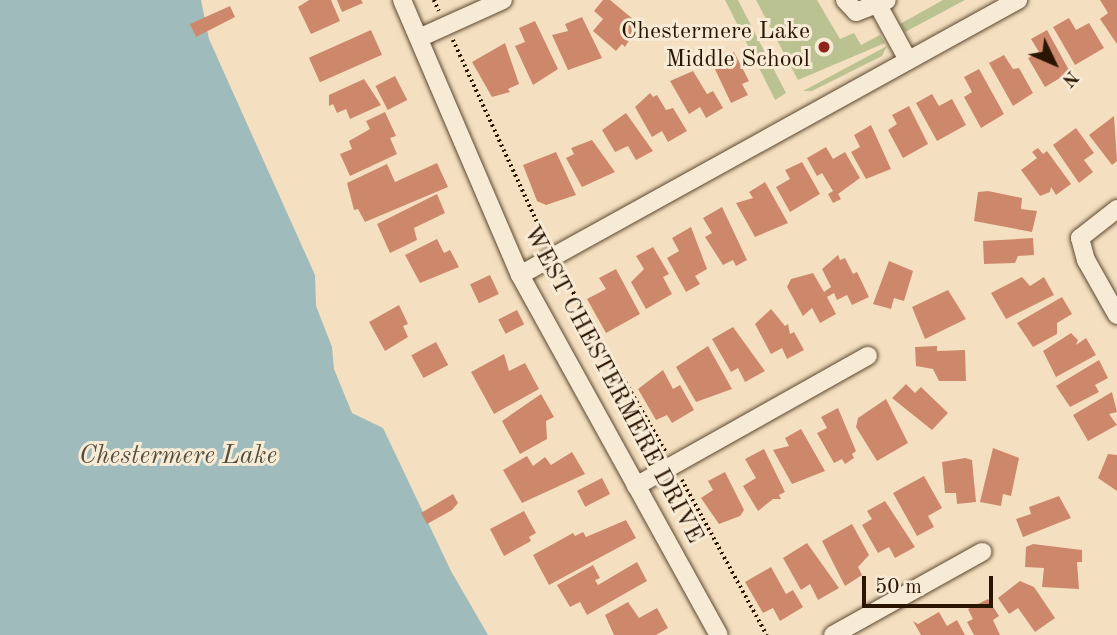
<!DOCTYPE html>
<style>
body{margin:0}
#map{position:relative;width:1117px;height:635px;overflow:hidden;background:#f4e0c0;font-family:"Old Standard TT",serif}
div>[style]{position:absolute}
.green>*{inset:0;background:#bbc292}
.water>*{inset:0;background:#9fbbbb}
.building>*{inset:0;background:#cd886b;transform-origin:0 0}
.path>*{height:3.5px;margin-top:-1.75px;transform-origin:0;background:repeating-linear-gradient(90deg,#2a1500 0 2px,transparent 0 5.5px)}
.roads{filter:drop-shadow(0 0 2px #5c4830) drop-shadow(0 0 2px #5c4830)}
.minor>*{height:18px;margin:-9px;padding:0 9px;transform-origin:9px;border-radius:9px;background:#f8ebd6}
.dots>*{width:19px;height:19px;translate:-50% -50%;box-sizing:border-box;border:4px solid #f8ebd6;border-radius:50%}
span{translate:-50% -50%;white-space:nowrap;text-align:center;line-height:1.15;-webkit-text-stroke:6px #f8ebd6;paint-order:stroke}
.poi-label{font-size:24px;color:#2a1500}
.right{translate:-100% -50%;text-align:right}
.street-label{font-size:24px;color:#2a1500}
.water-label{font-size:26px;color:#534f41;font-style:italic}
.north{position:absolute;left:1019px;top:28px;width:70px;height:70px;-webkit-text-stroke:5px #f8ebd6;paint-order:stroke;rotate:134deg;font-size:19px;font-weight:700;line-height:28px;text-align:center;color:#2a1500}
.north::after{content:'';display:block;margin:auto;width:24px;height:32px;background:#2a1500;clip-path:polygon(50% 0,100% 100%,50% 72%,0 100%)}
.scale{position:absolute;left:862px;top:576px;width:131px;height:32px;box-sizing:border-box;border:4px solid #2a1500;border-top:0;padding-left:9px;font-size:21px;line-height:24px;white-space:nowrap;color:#2a1500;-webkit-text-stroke:5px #f8ebd6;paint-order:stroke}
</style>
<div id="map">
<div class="green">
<i style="clip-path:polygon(725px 0,738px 0,786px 93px,775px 100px)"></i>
<i style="clip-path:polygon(756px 0,817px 0,840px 39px,854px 33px,861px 45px,880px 35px,885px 43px,798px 80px)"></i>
<i style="clip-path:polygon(943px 0,965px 0,905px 32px,900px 24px)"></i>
<i style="clip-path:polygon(887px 46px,882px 56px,812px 91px,803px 91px)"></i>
</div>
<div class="water">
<i style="clip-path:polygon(0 0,201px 0,209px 39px,315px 275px,316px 306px,332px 347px,334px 369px,352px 413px,383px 428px,451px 571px,488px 635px,0 635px)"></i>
</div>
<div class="building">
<i style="clip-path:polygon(331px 0,340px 21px,311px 34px,298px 7px,309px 0)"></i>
<i style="clip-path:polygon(337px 0,361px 0,363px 3px,342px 12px)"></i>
<i style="clip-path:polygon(603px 0,610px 0,639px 24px,625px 47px,622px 44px,616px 51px,593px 31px,603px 19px,594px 11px)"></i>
<i style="clip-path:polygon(1100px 0,1117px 0,1117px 44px,1100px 19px,1108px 13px)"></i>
<i style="clip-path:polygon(230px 6px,235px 17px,196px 37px,190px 24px)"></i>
<i style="clip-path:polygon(582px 17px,602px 58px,568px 70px,552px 35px,568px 31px,565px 24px)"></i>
<i style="clip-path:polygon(1069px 18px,1076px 30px,1089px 23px,1104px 48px,1075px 65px,1053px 27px)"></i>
<i style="clip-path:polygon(535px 21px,558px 69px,533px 85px,515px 46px,525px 42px,519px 28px)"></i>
<i style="left:371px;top:30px;width:27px;height:68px;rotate:66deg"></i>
<i style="clip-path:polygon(1047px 30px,1070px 72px,1045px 87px,1028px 58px,1039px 52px,1031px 39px)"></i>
<i style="clip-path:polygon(505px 43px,519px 84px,508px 89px,510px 92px,492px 97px,472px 62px)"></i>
<i style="clip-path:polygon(722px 49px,726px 56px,734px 52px,749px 81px,742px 84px,748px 95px,731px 103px,712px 63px,716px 61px,713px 54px)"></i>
<i style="clip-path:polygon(1004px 55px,1013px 69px,1019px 68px,1033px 93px,1013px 106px,989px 63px)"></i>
<i style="clip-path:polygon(979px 69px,1004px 114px,981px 128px,964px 97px,972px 92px,964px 77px)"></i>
<i style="clip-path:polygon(693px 71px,707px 94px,713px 91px,723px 108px,706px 118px,700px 107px,689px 114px,670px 81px)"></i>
<i style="left:395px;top:76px;width:27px;height:22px;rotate:63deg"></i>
<i style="clip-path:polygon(364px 79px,381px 105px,350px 119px,346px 109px,337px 113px,333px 104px,329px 106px,329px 95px)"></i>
<i style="clip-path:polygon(650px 93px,653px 97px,657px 95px,666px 110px,673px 108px,687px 131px,668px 142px,662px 131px,652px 137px,635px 107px)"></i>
<i style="clip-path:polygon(932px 94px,939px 106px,952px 99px,966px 125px,937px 141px,916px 103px)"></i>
<i style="clip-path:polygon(909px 106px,928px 144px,903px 158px,888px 130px,897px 124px,892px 115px)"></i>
<i style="clip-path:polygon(385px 112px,396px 136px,390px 138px,397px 154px,350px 176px,340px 154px,352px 149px,349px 141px,370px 129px,366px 121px)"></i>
<i style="clip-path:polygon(626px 113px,653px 151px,636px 160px,628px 146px,615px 152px,602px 130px)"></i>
<i style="clip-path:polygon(1114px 116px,1117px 161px,1112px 165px,1089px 135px)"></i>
<i style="clip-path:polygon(871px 125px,891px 169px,866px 179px,851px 152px,860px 147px,854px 135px)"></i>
<i style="clip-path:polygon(1076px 128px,1094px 153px,1084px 160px,1093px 172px,1079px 183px,1053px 145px)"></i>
<i style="clip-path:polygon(592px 140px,615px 172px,582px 187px,566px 158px,574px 154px,571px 148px)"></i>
<i style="clip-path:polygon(826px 147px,833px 159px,845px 152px,860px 178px,838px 194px,841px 199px,833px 203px,828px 194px,833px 191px,822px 173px,817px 176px,807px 158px)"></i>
<i style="clip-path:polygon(1038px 148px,1043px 154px,1047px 151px,1071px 184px,1056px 195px,1051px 187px,1050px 192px,1040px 196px,1021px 170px,1037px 158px,1032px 152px)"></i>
<i style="clip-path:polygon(556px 152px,576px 195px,546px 205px,537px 201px,523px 165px)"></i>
<i style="clip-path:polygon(802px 162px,820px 194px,790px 212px,776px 187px,790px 179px,785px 170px)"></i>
<i style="clip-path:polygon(437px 163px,448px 187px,365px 222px,358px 209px,354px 210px,347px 183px,387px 164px,395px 182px)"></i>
<i style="clip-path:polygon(765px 182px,788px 223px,755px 237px,736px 203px,753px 198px,749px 192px)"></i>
<i style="clip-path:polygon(988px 191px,1022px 198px,1021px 209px,1037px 211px,1032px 232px,974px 221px,978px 192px)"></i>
<i style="clip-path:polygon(437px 194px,445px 213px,414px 228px,417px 240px,390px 253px,377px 224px)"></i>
<i style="clip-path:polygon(722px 207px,747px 260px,736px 266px,733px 260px,723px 265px,705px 237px,712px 233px,703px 218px)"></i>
<i style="clip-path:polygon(691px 227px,707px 269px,695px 276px,700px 284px,686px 292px,667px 258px,679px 251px,672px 238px)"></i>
<i style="clip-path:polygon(1033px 238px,1034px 255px,1018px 256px,1015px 263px,984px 264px,983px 241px)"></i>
<i style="clip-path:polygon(437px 239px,444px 253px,450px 250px,459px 267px,420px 283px,405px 255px)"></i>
<i style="clip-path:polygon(653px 247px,669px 274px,663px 277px,672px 294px,646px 309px,631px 282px,644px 269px,636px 256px)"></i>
<i style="clip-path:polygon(838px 255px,840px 260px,845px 258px,853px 274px,857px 272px,869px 297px,852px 305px,847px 295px,837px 300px,834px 293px,827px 297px,836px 314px,820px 323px,812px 308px,803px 316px,787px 287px,791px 279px,813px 273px,824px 292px,831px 287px,822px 269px)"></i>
<i style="clip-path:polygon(889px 261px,913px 271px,904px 301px,894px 298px,891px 309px,873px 304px)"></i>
<i style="clip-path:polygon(616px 269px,640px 314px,606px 333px,587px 299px,606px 289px,599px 278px)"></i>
<i style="left:490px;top:275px;width:21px;height:22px;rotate:65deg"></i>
<i style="clip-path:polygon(1022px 277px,1030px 286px,1044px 277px,1054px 295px,1006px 319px,991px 293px)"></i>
<i style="clip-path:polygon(948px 290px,966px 319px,925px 339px,912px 307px)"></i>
<i style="clip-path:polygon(1062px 297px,1072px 314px,1057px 323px,1057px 334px,1033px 347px,1017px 323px)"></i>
<i style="clip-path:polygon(399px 305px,408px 324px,403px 326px,408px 337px,385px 351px,369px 322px)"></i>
<i style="clip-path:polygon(771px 309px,785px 326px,788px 324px,790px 334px,794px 332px,804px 350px,787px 359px,782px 348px,771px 354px,755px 324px)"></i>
<i style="left:517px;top:310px;width:16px;height:21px;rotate:63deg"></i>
<i style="clip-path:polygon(733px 327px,765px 371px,745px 382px,738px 368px,731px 372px,712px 339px)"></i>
<i style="clip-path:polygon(1071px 333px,1078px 340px,1076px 345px,1086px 338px,1096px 355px,1056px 377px,1043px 351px)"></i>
<i style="left:436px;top:342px;width:26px;height:28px;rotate:62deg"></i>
<i style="clip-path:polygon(708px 346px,732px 389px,696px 402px,676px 367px)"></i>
<i style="clip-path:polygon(937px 346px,937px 351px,965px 350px,966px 381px,939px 381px,933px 369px,916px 366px,915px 347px)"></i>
<i style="clip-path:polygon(504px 354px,509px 371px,525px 363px,539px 389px,494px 414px,471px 372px)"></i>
<i style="clip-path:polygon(1099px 360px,1108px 378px,1095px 385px,1099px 392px,1070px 407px,1056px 386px)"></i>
<i style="clip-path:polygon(663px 370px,673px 389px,680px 385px,694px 410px,672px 423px,667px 415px,656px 420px,638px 389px)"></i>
<i style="clip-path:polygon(906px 384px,915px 393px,921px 387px,948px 413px,932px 430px,892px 398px)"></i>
<i style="clip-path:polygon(1112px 392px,1117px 412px,1109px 414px,1117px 425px,1088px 441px,1073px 415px)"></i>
<i style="clip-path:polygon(541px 394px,554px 417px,546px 421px,547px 439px,520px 454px,502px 421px)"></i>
<i style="clip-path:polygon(886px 399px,908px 443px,877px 461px,856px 427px,858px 418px)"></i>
<i style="clip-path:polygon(838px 408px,856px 451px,852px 454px,854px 458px,845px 464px,842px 459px,834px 463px,817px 433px,827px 428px,821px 417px)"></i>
<i style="clip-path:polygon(801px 429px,825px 471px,792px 484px,773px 450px,789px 446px,785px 438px)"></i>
<i style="clip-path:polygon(993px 448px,1019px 458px,1011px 496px,1003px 494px,1001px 506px,980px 502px)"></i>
<i style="clip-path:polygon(764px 449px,785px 492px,779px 495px,781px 499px,773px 499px,758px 511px,743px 486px,756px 478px,745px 459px)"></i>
<i style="clip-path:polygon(572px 452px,585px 474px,522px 503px,503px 470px,527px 456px,533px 466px,545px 457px,551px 465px)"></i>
<i style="clip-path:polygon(1108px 454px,1117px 455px,1117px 491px,1098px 478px)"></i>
<i style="clip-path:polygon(965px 458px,972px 460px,976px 502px,957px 504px,956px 493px,945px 493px,942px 462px)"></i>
<i style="clip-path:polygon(725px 472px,744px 510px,740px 516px,719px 524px,701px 498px,713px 490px,708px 481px)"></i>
<i style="clip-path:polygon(924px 476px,942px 508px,928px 516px,934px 527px,917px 536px,893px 493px)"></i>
<i style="left:602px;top:478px;width:18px;height:28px;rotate:63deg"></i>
<i style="clip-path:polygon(453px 494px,458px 503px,452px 510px,427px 524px,421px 513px)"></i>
<i style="clip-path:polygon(1059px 496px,1071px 518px,1023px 537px,1016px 519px,1031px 514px,1029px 507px)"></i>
<i style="clip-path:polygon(885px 501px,915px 547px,895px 558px,889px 547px,878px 553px,862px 525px,872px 519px,867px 511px)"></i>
<i style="clip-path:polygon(524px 511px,536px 533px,529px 537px,531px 541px,504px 556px,490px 529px)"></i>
<i style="clip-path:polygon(626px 520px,636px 538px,549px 585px,533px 555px,573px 533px,575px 536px,583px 532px,586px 537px)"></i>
<i style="clip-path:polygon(852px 524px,869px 555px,858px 567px,862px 575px,845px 586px,822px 541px)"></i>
<i style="clip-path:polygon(807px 543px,839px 588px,818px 600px,810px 584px,801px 590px,783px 558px)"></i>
<i style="clip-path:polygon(1033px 544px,1082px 550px,1082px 562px,1077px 562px,1079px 589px,1042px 587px,1044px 568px,1025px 567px,1026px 547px)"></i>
<i style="clip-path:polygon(637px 562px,647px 581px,587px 615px,580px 602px,570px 607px,557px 585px,593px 565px,600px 578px,595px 580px,598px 585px)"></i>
<i style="clip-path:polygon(771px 567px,786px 594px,793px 590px,803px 607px,780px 621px,773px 608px,763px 613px,745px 582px)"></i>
<i style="clip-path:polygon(1020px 581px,1034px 587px,1055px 618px,1035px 632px,1018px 608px,1009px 614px,998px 598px)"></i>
<i style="clip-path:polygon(988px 599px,999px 616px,993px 620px,1000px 635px,974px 635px,967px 622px,973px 619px,968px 609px)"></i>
<i style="clip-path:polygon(628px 602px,639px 618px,657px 608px,668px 628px,656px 635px,614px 635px,605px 615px)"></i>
<i style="clip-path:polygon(939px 612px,947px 626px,957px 620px,965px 635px,921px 635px,913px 621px,918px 624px)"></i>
</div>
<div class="path">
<i style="left:434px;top:0;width:12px;rotate:66deg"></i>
<i style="left:453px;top:40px;width:215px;rotate:65.2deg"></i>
<i style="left:565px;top:278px;width:201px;rotate:59.9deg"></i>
<i style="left:682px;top:480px;width:177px;rotate:61.3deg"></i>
</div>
<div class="roads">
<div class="minor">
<i style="left:402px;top:0;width:299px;rotate:66.8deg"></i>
<i style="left:520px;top:275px;width:411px;rotate:61.1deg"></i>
<i style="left:845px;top:0;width:16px;rotate:47deg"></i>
<i style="left:856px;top:12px;width:33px;rotate:-21deg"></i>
<i style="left:878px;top:5px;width:63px;rotate:61.4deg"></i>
<i style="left:419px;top:38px;width:92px;rotate:-24.3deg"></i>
<i style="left:1117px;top:209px;width:47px;rotate:141.9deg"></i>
<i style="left:1080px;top:238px;width:23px;rotate:75deg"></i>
<i style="left:1086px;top:260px;width:63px;rotate:60.6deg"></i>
<i style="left:520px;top:275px;width:569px;rotate:-28.91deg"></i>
<i style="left:636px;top:486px;width:266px;rotate:-29.3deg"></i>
<i style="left:833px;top:635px;width:171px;rotate:-29.1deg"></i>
</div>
</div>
<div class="dots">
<i style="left:824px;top:47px;background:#8f2418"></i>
</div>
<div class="poi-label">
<span class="right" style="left:810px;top:47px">Chestermere Lake<br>Middle School</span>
</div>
<div class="street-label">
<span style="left:612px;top:385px;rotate:62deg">WEST CHESTERMERE DRIVE</span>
</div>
<div class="water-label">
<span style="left:178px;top:457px">Chestermere Lake</span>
</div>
<div class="north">N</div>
<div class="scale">50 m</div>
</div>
